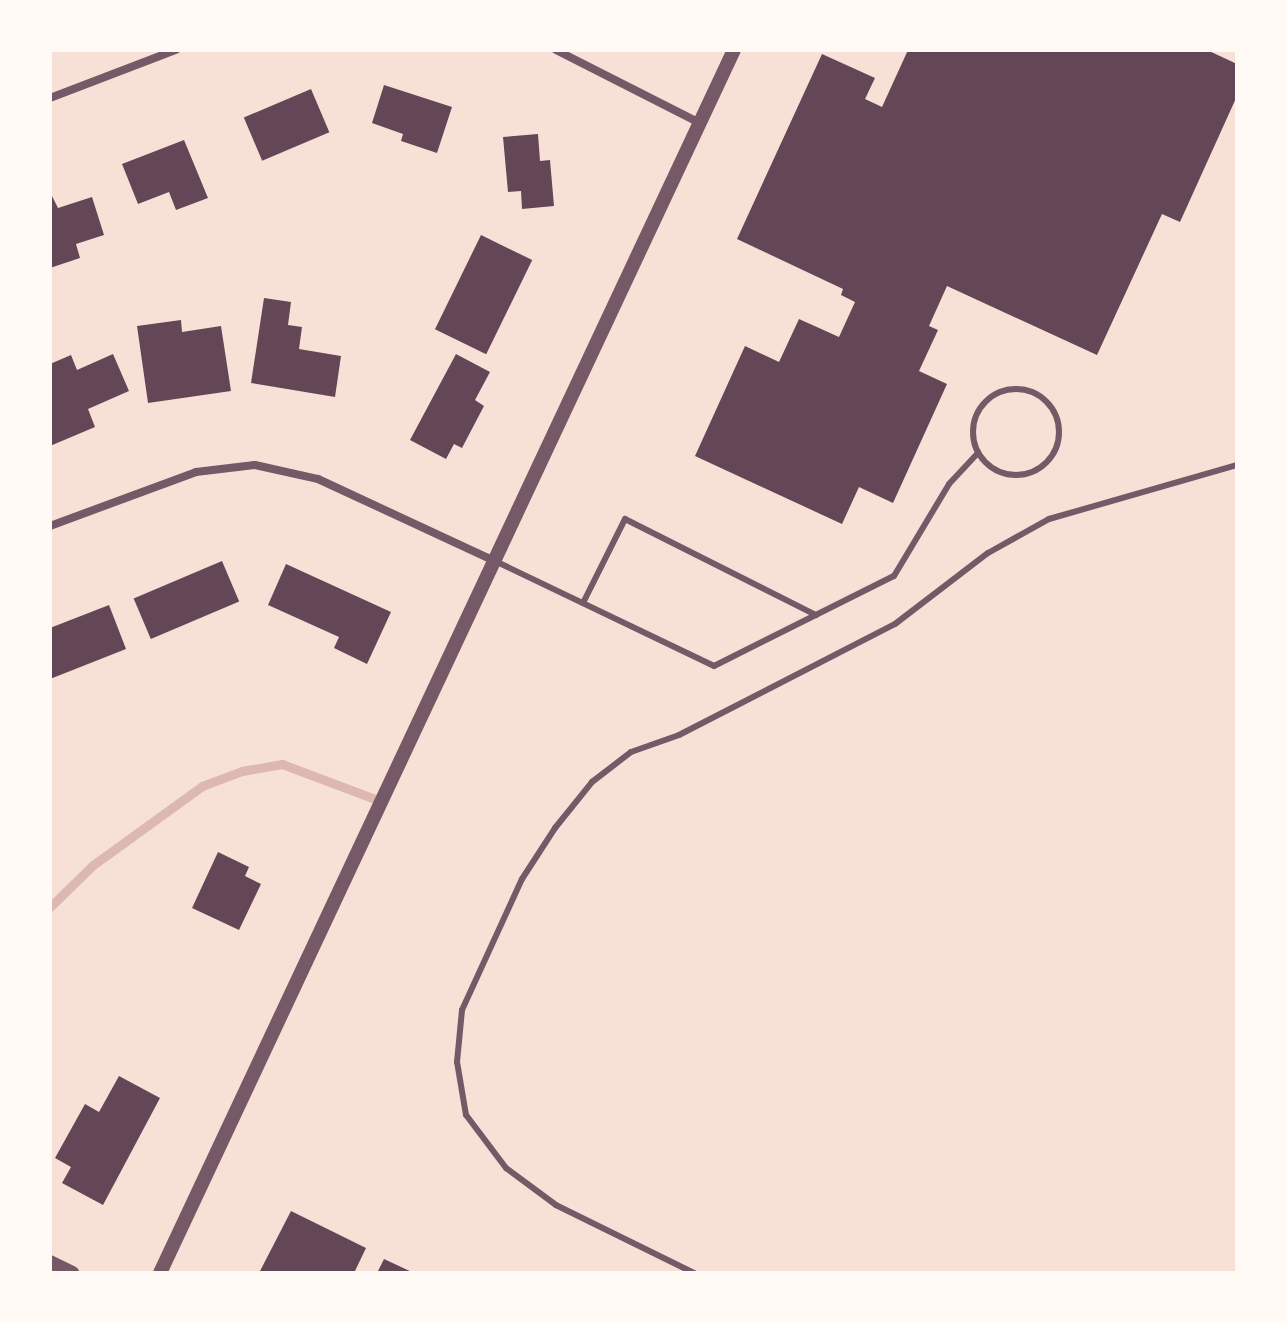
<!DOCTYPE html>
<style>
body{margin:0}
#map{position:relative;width:1287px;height:1323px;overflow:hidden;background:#f7e1d7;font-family:"Times New Roman",serif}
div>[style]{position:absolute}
.stream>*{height:9px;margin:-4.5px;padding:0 4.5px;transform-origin:4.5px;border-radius:4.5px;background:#dcb8b0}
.building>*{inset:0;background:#644757;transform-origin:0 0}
.service>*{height:6px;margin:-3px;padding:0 3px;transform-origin:3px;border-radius:3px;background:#755966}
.service>.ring{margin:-3px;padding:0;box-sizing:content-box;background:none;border:6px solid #755966;border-radius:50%}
.minor>*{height:8px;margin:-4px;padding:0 4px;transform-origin:4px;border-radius:4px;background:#755966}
.tertiary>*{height:14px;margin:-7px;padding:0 7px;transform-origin:7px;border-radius:7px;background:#755966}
span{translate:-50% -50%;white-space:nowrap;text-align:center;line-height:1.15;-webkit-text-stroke:6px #fffaf5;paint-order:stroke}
.frame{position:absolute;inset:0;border:52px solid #fffaf5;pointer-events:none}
</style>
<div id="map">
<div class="stream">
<i style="left:50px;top:907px;width:60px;rotate:-44.3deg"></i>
<i style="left:93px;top:865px;width:135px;rotate:-35.9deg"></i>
<i style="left:202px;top:786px;width:43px;rotate:-20.6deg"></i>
<i style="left:242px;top:771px;width:41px;rotate:-9.9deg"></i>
<i style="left:282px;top:764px;width:108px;rotate:20.6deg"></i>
</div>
<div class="building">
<i style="clip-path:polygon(908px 50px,1207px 50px,1237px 64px,1237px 96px,1180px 222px,1162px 214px,1097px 355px,947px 286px,929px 326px,938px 330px,919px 371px,947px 384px,893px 503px,859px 487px,842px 524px,695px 456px,745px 346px,779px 362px,799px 319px,839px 337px,855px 302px,841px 295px,843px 289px,737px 239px,822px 54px,875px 78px,865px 99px,882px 107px)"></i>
<i style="clip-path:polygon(384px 85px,452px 107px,437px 153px,401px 141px,403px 134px,372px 123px)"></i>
<i style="left:311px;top:89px;width:47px;height:73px;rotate:67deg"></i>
<i style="clip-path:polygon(538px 134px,540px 161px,550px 160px,554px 206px,522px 209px,521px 191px,508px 192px,503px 137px)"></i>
<i style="clip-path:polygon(184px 140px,208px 198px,176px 210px,169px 192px,138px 204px,122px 164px)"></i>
<i style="clip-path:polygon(50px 192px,58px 208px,92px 197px,104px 235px,76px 244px,80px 258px,50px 268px)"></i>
<i style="left:481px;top:235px;width:57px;height:105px;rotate:26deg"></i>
<i style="clip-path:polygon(264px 298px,291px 302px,288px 325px,302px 327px,299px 349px,341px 356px,335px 397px,251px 383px)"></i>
<i style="clip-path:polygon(181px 320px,182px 332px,221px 326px,231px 391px,148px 403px,137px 326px)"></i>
<i style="clip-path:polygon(113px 354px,129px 391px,88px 409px,95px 427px,50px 446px,50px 364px,71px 355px,77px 370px)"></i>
<i style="clip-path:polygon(456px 354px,490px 372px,475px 400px,484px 406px,462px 448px,454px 444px,446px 459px,410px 440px)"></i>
<i style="left:222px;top:561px;width:44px;height:96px;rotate:67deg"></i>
<i style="clip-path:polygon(286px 564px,391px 612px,367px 664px,334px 648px,339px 637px,268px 605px)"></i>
<i style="clip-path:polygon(109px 605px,126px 649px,50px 679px,50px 628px)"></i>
<i style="clip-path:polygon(218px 852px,249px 867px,245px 876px,261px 884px,239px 930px,192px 908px)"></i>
<i style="clip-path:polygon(119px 1076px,160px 1098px,103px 1205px,62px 1183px,71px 1167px,55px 1158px,85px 1104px,99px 1112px)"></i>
<i style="clip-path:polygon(291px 1211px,366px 1248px,354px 1273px,259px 1273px)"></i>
<i style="clip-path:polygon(384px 1259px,414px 1273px,377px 1273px)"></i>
</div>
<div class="service">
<i class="ring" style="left:973px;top:389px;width:80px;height:80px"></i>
<i style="left:495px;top:561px;width:243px;rotate:25.6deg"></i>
<i style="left:714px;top:666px;width:201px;rotate:-26.6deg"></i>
<i style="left:894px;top:576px;width:107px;rotate:-59.1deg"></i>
<i style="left:949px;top:484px;width:41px;rotate:-47deg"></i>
<i style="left:583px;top:603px;width:94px;rotate:-63.4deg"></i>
<i style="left:625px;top:519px;width:214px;rotate:26.7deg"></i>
<i style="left:694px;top:1273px;width:154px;rotate:-153.8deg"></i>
<i style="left:556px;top:1205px;width:62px;rotate:-143.5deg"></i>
<i style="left:506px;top:1168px;width:66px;rotate:-127deg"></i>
<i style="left:466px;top:1115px;width:54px;rotate:-99.6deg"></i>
<i style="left:457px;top:1062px;width:52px;rotate:-84.5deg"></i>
<i style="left:462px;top:1010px;width:144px;rotate:-65.4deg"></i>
<i style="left:522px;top:879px;width:61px;rotate:-57.1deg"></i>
<i style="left:555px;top:828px;width:59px;rotate:-51.2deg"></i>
<i style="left:592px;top:782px;width:49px;rotate:-37.6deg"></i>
<i style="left:631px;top:752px;width:51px;rotate:-19.5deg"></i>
<i style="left:679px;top:735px;width:243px;rotate:-27.2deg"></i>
<i style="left:895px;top:624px;width:117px;rotate:-37.4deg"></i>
<i style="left:988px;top:553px;width:70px;rotate:-29.1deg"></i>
<i style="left:1049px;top:519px;width:196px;rotate:-16deg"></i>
</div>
<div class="minor">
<i style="left:556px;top:50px;width:161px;rotate:26.9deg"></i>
<i style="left:50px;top:98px;width:135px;rotate:-20.9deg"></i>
<i style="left:50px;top:526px;width:156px;rotate:-20.3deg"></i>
<i style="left:196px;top:472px;width:59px;rotate:-6.8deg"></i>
<i style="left:255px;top:465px;width:65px;rotate:12.5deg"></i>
<i style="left:318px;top:479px;width:195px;rotate:24.9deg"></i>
</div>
<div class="tertiary">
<i style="left:50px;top:1262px;width:25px;rotate:26deg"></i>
<i style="left:160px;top:1273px;width:1351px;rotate:-64.86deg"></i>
</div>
<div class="frame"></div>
</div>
